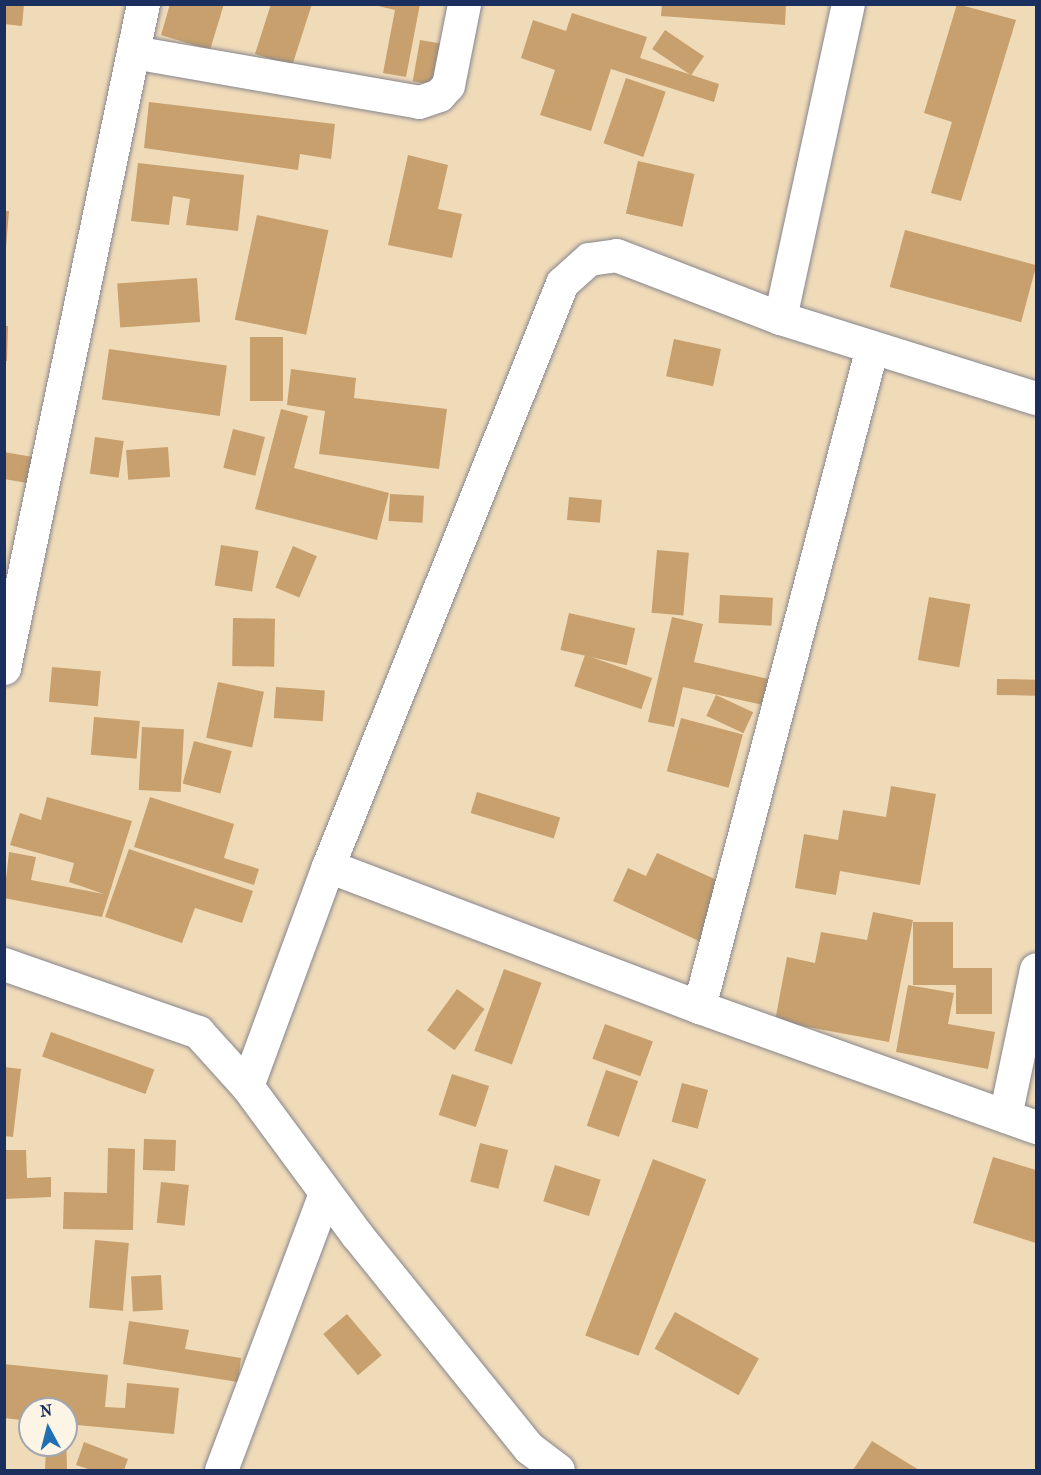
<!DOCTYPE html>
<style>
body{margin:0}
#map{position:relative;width:1041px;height:1475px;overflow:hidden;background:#f0dbb9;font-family:"IM FELL French Canon",serif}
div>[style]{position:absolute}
.building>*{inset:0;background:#c7a06d;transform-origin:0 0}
.roads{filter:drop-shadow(0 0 2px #86858c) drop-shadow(0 0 2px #86858c)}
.street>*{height:33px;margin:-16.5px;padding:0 16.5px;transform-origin:16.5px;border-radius:16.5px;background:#fff}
span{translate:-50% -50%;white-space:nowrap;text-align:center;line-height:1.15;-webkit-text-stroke:5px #fcf5e5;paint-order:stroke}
.frame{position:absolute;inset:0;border:6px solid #1b2f5e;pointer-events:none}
.north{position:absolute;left:18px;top:1397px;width:60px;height:60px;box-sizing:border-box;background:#fcf5e5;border:2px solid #a2a6af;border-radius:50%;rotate:353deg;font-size:16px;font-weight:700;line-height:24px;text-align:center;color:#1b2f5e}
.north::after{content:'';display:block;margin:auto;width:21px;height:27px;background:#1f6fb2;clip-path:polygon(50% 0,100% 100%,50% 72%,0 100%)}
</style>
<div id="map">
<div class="building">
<i style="clip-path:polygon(4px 4px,24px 4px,22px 26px,4px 24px)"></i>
<i style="clip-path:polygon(170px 4px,224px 4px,210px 50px,161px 35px)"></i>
<i style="clip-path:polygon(271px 4px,312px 4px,292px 66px,255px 54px)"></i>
<i style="clip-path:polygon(370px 4px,420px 4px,406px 77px,383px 73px,395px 10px)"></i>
<i style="clip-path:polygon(662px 4px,786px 4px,785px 25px,661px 16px)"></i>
<i style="clip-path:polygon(957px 4px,1016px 20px,961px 201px,931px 193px,952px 122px,924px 113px)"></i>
<i style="clip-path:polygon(572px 13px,647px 37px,640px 58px,719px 84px,714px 102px,611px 69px,591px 131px,540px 115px,555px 70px,521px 58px,533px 20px,566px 31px)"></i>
<i style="left:665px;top:30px;width:47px;height:23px;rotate:34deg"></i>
<i style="left:420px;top:40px;width:35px;height:42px;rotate:10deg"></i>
<i style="left:626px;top:78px;width:42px;height:69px;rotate:19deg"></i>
<i style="clip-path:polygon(149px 102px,335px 124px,331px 159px,300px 154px,298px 170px,144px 148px)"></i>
<i style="clip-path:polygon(408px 155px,448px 165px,438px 209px,462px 214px,452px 258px,388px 245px)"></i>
<i style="left:638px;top:161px;width:58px;height:54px;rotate:13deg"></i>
<i style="clip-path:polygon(138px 163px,244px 175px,238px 231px,186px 225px,190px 199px,173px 196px,169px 225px,131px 221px)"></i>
<i style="clip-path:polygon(4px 211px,9px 211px,6px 247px,4px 247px)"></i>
<i style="left:257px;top:215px;width:73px;height:107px;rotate:12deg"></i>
<i style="left:905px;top:230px;width:136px;height:59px;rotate:15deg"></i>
<i style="left:197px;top:278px;width:44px;height:80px;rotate:86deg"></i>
<i style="clip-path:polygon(4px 326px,8px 326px,7px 361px,4px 361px)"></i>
<i style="left:250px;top:337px;width:33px;height:64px"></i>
<i style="left:674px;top:339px;width:48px;height:38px;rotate:12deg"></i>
<i style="left:109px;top:349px;width:119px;height:51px;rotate:8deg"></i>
<i style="clip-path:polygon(291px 369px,356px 378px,354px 398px,447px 409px,439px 469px,319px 454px,325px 411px,287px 405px)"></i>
<i style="clip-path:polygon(281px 409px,308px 416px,294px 468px,389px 493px,377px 540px,255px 509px)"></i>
<i style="left:233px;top:429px;width:33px;height:40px;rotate:14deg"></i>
<i style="left:95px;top:437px;width:29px;height:37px;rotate:8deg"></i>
<i style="left:168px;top:447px;width:30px;height:42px;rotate:86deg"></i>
<i style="clip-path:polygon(4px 452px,33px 457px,27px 483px,4px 479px)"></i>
<i style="left:390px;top:494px;width:34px;height:27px;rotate:3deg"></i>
<i style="left:569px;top:497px;width:33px;height:23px;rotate:5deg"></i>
<i style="left:221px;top:545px;width:38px;height:41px;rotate:9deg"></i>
<i style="left:293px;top:546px;width:26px;height:45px;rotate:23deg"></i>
<i style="left:657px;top:550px;width:32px;height:63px;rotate:5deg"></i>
<i style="left:720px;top:595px;width:53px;height:28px;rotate:3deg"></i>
<i style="left:929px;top:597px;width:42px;height:64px;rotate:10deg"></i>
<i style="left:569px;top:613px;width:68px;height:38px;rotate:13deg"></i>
<i style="clip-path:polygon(672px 617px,703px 624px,694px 662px,773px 680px,767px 706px,683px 687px,674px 727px,648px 722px)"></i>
<i style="left:233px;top:618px;width:42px;height:48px;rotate:1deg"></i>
<i style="left:585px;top:655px;width:71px;height:33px;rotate:19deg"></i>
<i style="left:52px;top:667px;width:49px;height:35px;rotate:5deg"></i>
<i style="left:997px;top:679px;width:39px;height:16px;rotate:1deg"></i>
<i style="left:218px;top:682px;width:47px;height:57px;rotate:12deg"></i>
<i style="left:276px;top:687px;width:49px;height:31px;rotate:4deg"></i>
<i style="left:716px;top:695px;width:41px;height:23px;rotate:25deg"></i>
<i style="left:94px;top:717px;width:46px;height:38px;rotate:5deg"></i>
<i style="left:681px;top:718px;width:64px;height:55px;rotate:15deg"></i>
<i style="left:142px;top:727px;width:42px;height:63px;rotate:3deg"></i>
<i style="left:194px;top:741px;width:39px;height:44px;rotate:15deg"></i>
<i style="clip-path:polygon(891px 786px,936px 794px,920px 885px,840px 871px,836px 895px,795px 888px,804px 834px,838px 840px,843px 810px,886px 817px)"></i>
<i style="left:477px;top:792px;width:87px;height:22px;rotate:17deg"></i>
<i style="clip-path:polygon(47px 797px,132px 821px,102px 917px,4px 898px,9px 852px,36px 857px,31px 880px,104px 894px,69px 882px,74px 863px,10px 845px,20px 813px,41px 820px)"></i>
<i style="clip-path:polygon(150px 797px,234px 824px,224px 858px,259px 869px,254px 885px,134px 847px)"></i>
<i style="clip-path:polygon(129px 849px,253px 891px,242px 923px,195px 908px,182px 943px,105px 917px)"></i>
<i style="clip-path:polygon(657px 853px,728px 885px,701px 942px,613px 901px,628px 868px,646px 876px)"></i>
<i style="clip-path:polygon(873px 912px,913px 920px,889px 1042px,775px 1021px,787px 957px,815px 963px,821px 932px,867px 940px)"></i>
<i style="clip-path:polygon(913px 922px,953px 922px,953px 968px,992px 968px,992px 1014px,956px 1014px,956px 985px,913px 985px)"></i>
<i style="left:504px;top:969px;width:40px;height:87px;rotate:20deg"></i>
<i style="clip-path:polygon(908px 985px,954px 993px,948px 1024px,995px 1032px,988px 1069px,896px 1052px)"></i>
<i style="left:457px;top:989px;width:34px;height:51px;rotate:36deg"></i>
<i style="left:605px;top:1024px;width:51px;height:37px;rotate:20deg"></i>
<i style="left:51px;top:1032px;width:110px;height:26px;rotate:20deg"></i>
<i style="clip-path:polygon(4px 1067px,21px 1069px,13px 1137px,4px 1136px)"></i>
<i style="left:606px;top:1070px;width:34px;height:59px;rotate:19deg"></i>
<i style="left:452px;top:1074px;width:39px;height:43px;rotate:18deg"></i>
<i style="left:682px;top:1083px;width:27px;height:40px;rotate:15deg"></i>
<i style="left:144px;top:1139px;width:32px;height:31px;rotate:2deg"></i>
<i style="left:480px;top:1143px;width:29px;height:40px;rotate:14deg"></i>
<i style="clip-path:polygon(108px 1148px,135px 1149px,133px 1230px,63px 1229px,64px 1192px,107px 1193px)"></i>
<i style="clip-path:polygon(4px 1150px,26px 1150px,27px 1178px,51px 1177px,51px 1197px,4px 1199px)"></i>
<i style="clip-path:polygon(993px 1157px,1036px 1170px,1036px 1243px,973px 1223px)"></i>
<i style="left:653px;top:1159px;width:57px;height:189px;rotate:21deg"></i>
<i style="left:555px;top:1165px;width:48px;height:38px;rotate:18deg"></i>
<i style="left:161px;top:1182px;width:28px;height:41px;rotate:6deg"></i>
<i style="left:95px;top:1240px;width:34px;height:68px;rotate:5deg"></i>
<i style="left:161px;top:1275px;width:35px;height:30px;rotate:87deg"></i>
<i style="left:675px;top:1312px;width:96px;height:42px;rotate:29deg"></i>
<i style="left:347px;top:1314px;width:54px;height:31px;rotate:50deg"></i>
<i style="clip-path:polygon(129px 1321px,189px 1330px,185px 1349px,241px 1358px,238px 1382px,123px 1364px)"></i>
<i style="clip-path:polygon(4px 1364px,108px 1375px,105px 1407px,125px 1408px,127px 1383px,179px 1388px,174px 1434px,66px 1424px,66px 1409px,30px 1409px,30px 1421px,4px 1418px)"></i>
<i style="clip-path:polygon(66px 1429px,67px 1470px,45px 1470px,46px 1445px,66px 1445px)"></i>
<i style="clip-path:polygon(872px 1441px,919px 1470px,853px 1470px)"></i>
<i style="clip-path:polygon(84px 1442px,128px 1459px,124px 1470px,91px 1470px,76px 1465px)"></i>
</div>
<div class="roads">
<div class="street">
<i style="left:133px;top:52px;width:290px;rotate:9.9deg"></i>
<i style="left:419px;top:102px;width:21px;rotate:-19deg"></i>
<i style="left:439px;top:95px;width:13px;rotate:-48deg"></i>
<i style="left:448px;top:85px;width:83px;rotate:-78.8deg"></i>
<i style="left:780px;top:318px;width:321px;rotate:-77.8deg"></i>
<i style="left:4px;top:668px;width:678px;rotate:-78.18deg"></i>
<i style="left:328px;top:866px;width:397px;rotate:20.8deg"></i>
<i style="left:699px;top:1007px;width:358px;rotate:19.6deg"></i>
<i style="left:4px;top:964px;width:206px;rotate:19.3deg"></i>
<i style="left:198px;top:1032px;width:73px;rotate:47.8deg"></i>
<i style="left:247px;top:1086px;width:185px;rotate:53.6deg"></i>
<i style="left:357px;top:1235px;width:274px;rotate:51.1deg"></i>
<i style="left:529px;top:1448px;width:36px;rotate:37deg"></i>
<i style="left:699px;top:1007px;width:682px;rotate:-75.31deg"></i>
<i style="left:247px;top:1086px;width:234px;rotate:-69.8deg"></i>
<i style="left:328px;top:866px;width:628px;rotate:-68.13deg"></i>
<i style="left:562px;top:283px;width:36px;rotate:-42deg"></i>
<i style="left:589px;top:259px;width:27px;rotate:-8deg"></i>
<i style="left:616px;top:255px;width:176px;rotate:21deg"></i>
<i style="left:780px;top:318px;width:268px;rotate:17.4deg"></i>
<i style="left:1005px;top:1116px;width:150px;rotate:-78.1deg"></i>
<i style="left:221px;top:1470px;width:296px;rotate:-69.4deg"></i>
</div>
</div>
<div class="frame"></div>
<div class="north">N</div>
</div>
